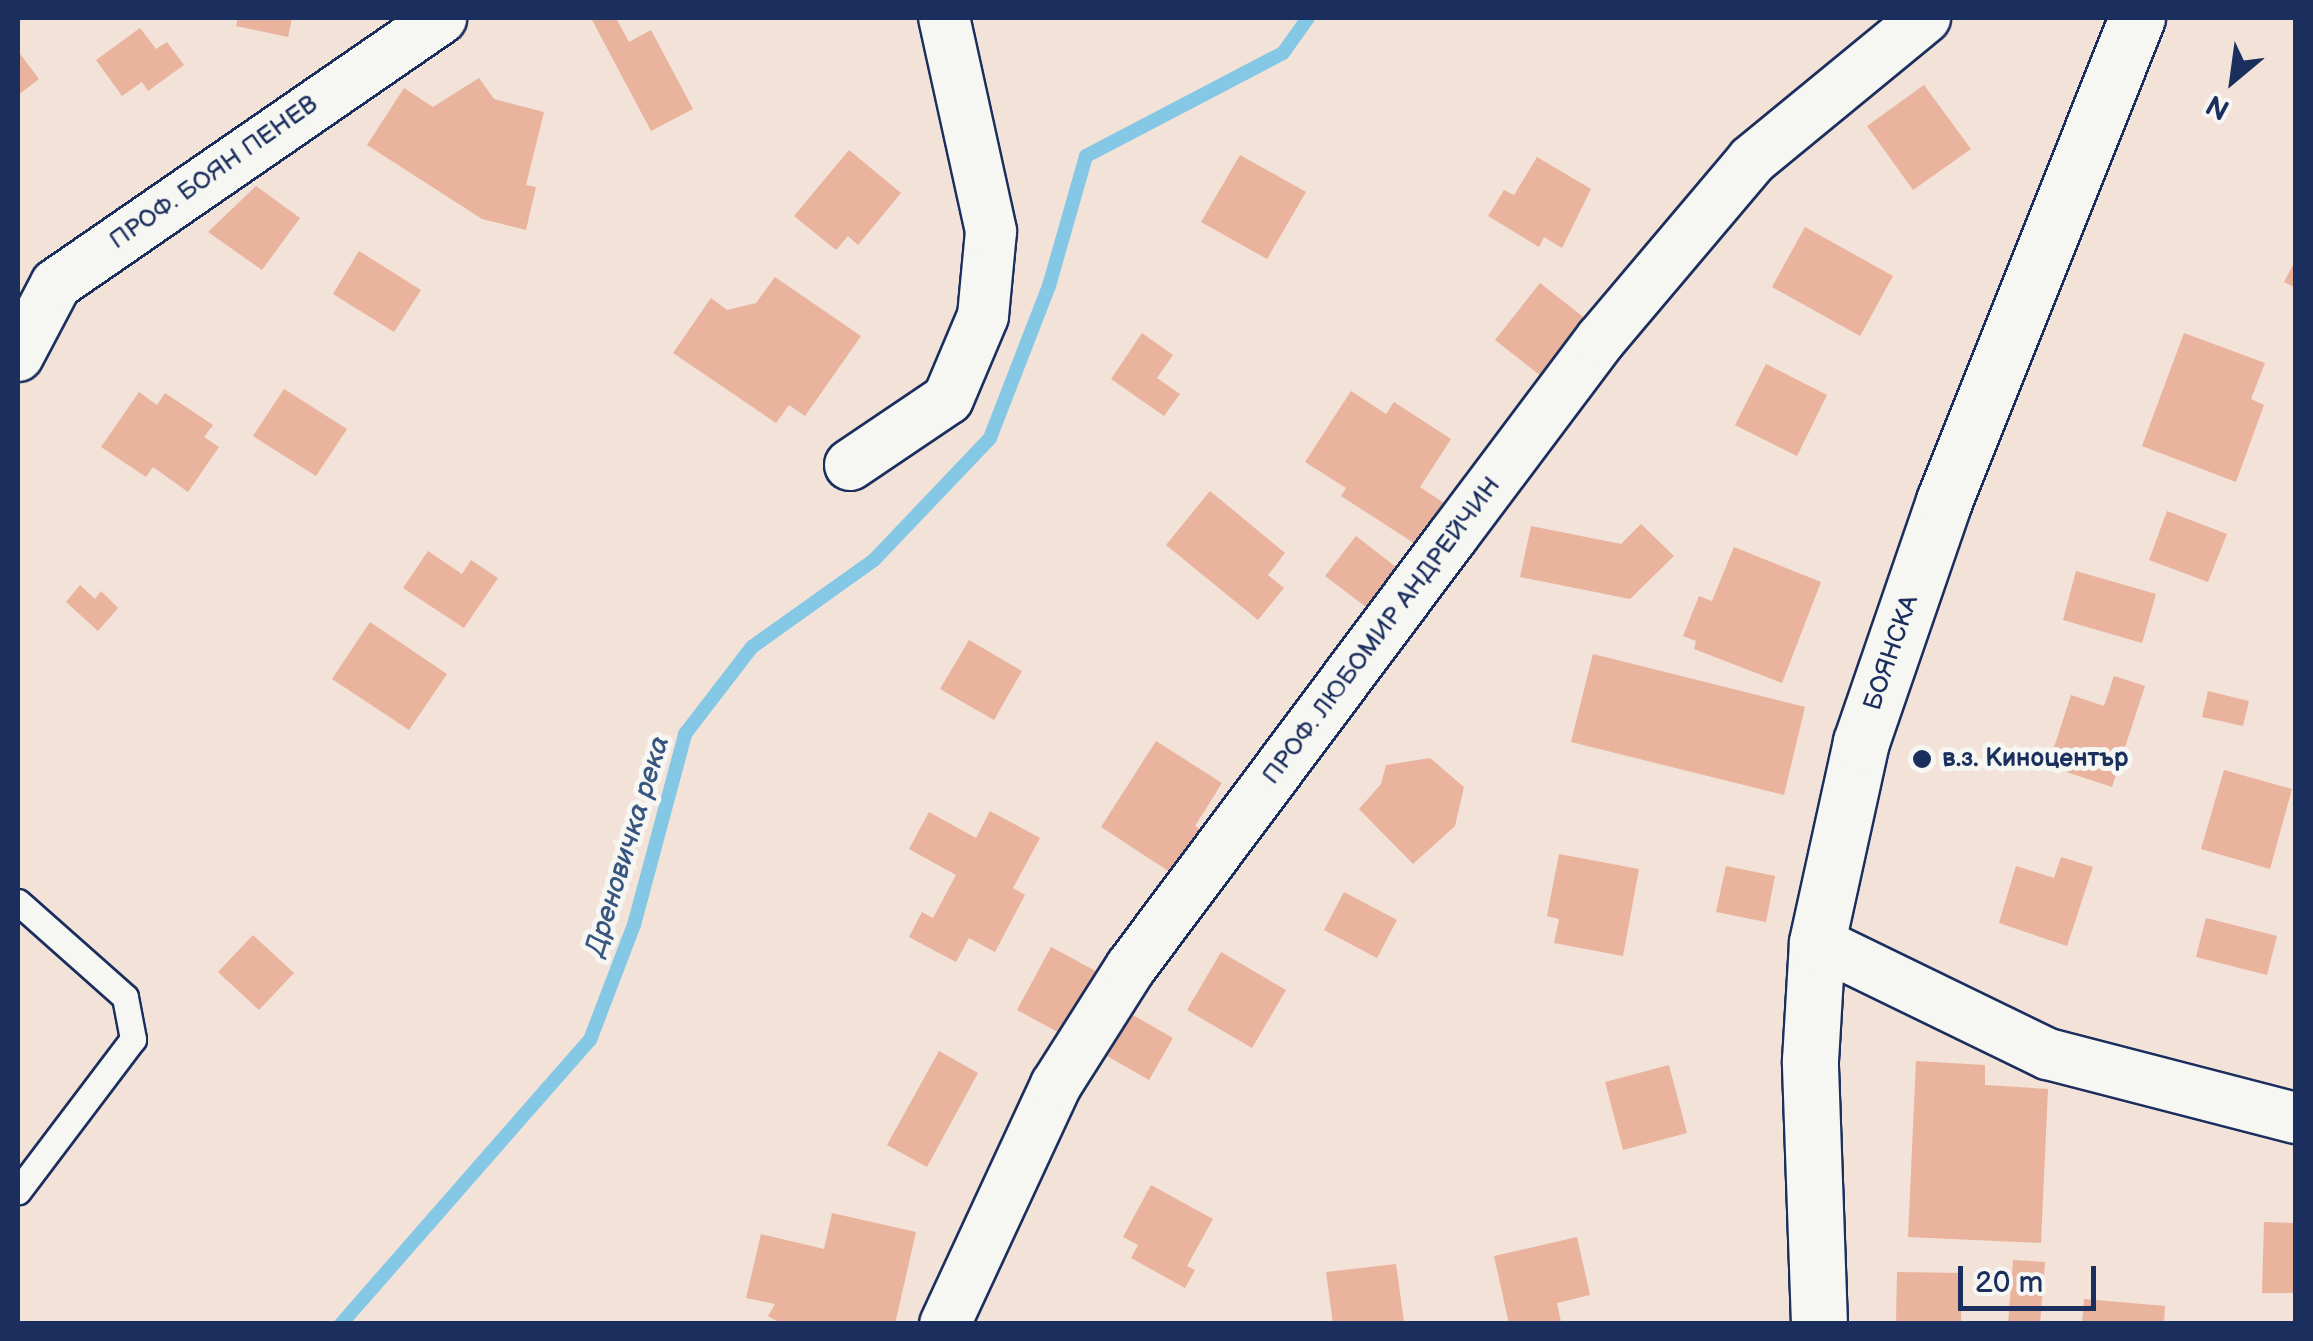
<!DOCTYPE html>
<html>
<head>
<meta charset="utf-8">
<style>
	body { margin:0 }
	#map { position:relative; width:2313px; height:1341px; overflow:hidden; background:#f2e2d8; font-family:"Balsamiq Sans",sans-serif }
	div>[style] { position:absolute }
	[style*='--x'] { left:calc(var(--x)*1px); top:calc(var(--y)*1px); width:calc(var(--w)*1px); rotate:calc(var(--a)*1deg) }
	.stream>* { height:14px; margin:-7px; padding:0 7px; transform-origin:7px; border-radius:7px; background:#85c8e6 }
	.building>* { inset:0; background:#e9b39d }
	.roads { filter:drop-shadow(2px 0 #1b2f5e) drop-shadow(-2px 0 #1b2f5e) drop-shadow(0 2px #1b2f5e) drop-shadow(0 -2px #1b2f5e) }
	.lane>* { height:25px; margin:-12.5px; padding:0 12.5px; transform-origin:12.5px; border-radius:12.5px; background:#f6f6f2 }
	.street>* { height:50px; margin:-25px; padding:0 25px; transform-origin:25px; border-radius:25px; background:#f6f6f2 }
	.secondary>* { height:55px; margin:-27.5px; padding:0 27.5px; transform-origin:27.5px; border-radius:27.5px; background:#f6f6f2 }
	.dots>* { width:28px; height:28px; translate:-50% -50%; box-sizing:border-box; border:5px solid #f6f6f2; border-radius:50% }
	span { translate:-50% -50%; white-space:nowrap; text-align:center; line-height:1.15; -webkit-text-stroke:10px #f6f6f2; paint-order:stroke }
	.street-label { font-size:25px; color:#1b2f5e }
	.poi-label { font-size:25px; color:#1b2f5e; font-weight:700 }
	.left { translate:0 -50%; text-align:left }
	.water-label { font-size:28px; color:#365580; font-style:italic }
	.frame { position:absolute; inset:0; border:20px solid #1b2f5e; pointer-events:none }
	.north { position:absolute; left:2183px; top:30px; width:100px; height:100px; -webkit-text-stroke:8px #f6f6f2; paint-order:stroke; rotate:209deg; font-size:28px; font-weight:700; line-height:40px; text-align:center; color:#1b2f5e }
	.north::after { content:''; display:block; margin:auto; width:35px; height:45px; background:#1b2f5e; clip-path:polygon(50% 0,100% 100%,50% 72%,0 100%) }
	.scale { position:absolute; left:1958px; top:1266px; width:138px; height:45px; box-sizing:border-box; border:5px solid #1b2f5e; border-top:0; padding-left:12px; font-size:30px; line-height:35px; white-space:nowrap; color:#1b2f5e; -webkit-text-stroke:8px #f6f6f2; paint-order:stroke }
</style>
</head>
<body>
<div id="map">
	<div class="stream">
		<i style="--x:341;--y:1324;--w:378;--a:-48.8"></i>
		<i style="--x:590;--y:1040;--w:123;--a:-69.1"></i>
		<i style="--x:634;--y:925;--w:198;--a:-75"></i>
		<i style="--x:685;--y:734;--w:110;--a:-52.4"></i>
		<i style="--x:752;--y:647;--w:150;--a:-35.5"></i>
		<i style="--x:874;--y:560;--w:168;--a:-46.4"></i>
		<i style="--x:990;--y:438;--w:163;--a:-68.8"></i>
		<i style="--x:1049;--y:286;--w:135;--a:-74.1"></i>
		<i style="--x:1086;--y:156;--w:222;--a:-27.6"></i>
		<i style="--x:1283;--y:53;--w:43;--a:-54.5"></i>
	</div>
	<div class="building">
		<i style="clip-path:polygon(238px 18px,292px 18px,288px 37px,236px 26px)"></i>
		<i style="clip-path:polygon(591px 18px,616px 18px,629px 42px,651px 30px,693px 109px,651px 131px)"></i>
		<i style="clip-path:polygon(140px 28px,156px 49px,167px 42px,184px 65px,148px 91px,142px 82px,122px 96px,96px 60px)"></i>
		<i style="clip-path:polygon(18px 51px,39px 79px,18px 95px)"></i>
		<i style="clip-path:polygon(479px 78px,494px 99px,544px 112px,526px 185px,536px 187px,526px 230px,482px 219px,367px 145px,404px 88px,433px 107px)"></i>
		<i style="clip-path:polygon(1924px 85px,1971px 149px,1913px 190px,1867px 126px)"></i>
		<i style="clip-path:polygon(849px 150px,901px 193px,858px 245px,848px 236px,836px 250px,794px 216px)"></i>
		<i style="clip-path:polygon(1240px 155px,1306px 192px,1267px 259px,1201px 222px)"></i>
		<i style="clip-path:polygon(1537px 157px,1591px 189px,1562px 248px,1544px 237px,1539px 247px,1488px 216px,1504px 190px,1514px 195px)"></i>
		<i style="clip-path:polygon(256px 186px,300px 218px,262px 270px,208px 232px)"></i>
		<i style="clip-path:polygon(1805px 227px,1893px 276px,1860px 336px,1772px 287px)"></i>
		<i style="clip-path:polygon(359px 251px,421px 290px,394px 332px,333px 294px)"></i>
		<i style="clip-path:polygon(2296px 259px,2296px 288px,2284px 282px)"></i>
		<i style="clip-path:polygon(775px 277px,861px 336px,805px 416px,789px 405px,776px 423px,673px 353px,711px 298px,727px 310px,756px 303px)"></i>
		<i style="clip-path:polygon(1540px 283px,1591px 323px,1546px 380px,1495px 340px)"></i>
		<i style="clip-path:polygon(1142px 333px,1173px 355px,1157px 378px,1180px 394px,1164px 416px,1111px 379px)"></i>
		<i style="clip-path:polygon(2184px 333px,2265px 363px,2251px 399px,2264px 405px,2236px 482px,2142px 446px)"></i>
		<i style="clip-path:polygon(1766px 364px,1827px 395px,1797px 456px,1735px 425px)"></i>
		<i style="clip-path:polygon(284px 389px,347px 429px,316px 476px,253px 436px)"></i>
		<i style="clip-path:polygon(1351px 391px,1386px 414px,1394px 402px,1451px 439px,1420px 487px,1447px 505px,1420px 547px,1341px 496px,1346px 488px,1305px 462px)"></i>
		<i style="clip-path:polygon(139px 392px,157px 405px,165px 393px,213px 425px,204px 437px,219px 447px,188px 492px,153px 467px,146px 477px,101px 447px)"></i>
		<i style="clip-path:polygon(1210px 491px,1285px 553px,1268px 575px,1284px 588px,1258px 620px,1166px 545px)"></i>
		<i style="clip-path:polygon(2167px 511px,2227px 534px,2208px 582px,2149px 560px)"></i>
		<i style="clip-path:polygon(1641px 524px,1674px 556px,1630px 599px,1520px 577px,1531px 526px,1621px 544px)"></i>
		<i style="clip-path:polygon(1356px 536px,1405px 574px,1374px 613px,1325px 576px)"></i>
		<i style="clip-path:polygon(1734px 547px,1821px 582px,1782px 683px,1694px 649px,1696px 641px,1683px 636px,1699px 596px,1712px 601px)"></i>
		<i style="clip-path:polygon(428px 551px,462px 574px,471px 560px,498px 578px,464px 628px,403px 588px)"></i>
		<i style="clip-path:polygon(2076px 571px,2156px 594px,2142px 643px,2063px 620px)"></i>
		<i style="clip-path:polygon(80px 585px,95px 599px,101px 591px,118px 608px,98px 631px,66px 602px)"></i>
		<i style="clip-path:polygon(370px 622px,447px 674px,409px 730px,332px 679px)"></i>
		<i style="clip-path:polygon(969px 640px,1022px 671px,994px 720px,940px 689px)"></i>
		<i style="clip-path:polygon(1593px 654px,1805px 707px,1784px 795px,1571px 742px)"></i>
		<i style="clip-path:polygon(2114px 676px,2145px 686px,2112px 787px,2048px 766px,2071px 695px,2104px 706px)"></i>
		<i style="clip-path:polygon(2208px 691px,2249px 701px,2243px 726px,2202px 717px)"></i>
		<i style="clip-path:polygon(1156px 741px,1222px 783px,1195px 826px,1205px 832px,1176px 876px,1101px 827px)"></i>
		<i style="clip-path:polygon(1430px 758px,1464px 787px,1455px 826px,1413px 864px,1359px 809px,1381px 784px,1386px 765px)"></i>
		<i style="clip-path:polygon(2224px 770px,2292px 789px,2270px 869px,2201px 849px)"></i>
		<i style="clip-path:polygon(990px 811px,1040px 838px,1013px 888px,1025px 895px,995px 952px,969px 938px,956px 962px,909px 937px,922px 912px,933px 918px,956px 875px,909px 849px,929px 812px,976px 838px)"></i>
		<i style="clip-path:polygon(1559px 854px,1639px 869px,1623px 956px,1554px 943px,1559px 919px,1547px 916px)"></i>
		<i style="clip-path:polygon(2061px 857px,2093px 867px,2067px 946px,1999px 923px,2016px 866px,2054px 878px)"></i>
		<i style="clip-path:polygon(1726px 866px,1775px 876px,1766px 922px,1716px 912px)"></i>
		<i style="clip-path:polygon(1344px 892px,1397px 920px,1377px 958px,1324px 930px)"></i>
		<i style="clip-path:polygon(2206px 918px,2277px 936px,2267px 975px,2196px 957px)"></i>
		<i style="clip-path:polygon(253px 935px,294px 973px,259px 1010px,218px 972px)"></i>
		<i style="clip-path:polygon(1051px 947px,1103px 975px,1069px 1038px,1017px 1010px)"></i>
		<i style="clip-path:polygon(1221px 952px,1286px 990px,1252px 1048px,1187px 1010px)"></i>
		<i style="clip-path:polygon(1131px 1014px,1173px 1038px,1149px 1080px,1107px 1056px)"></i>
		<i style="clip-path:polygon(939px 1051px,978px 1073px,927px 1167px,887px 1145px)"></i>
		<i style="clip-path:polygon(1916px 1061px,1985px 1065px,1985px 1085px,2048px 1089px,2041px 1243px,1908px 1237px)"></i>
		<i style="clip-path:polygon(1669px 1065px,1687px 1133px,1623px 1150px,1605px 1082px)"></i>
		<i style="clip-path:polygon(1151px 1185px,1213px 1219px,1187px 1266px,1195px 1270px,1185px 1288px,1131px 1258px,1138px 1245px,1123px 1237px)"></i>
		<i style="clip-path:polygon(832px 1213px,916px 1232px,895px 1324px,782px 1324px,768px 1316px,775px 1304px,746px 1298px,761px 1234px,824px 1249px)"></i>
		<i style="clip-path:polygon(2264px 1222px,2296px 1223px,2296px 1293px,2262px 1293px)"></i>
		<i style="clip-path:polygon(1577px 1237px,1590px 1295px,1557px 1303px,1561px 1322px,1509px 1324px,1494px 1256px)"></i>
		<i style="clip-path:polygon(2013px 1260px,2045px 1262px,2040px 1324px,2008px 1324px)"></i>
		<i style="clip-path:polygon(1396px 1264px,1404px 1322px,1333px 1324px,1326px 1272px)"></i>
		<i style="clip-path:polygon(1897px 1272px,1962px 1273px,1961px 1324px,1896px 1324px)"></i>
		<i style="clip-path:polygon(2084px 1299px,2165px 1306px,2164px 1324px,2082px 1324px)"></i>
	</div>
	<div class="roads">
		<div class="lane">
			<i style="--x:18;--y:902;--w:143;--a:41.6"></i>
			<i style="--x:125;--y:997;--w:43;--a:79.2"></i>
			<i style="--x:133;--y:1039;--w:191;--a:127.1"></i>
		</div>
		<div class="street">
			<i style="--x:18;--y:356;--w:81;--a:-62.2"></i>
			<i style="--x:56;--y:284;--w:468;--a:-34.6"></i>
			<i style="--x:850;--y:465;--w:118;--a:-34"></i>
			<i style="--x:948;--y:399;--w:90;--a:-67.1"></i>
			<i style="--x:983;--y:316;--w:85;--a:-84.6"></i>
			<i style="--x:991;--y:231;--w:218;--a:-102.4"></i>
			<i style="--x:1817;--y:942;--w:257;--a:25.9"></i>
			<i style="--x:2048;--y:1054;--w:256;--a:14.5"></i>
			<i style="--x:945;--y:1324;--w:264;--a:-65.1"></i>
			<i style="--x:1056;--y:1085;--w:140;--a:-57.6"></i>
			<i style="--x:1131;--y:967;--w:538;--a:-53.24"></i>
			<i style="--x:1453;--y:536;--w:246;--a:-53.1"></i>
			<i style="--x:1601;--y:339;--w:234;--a:-49.8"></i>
			<i style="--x:1752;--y:160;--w:224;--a:-39.4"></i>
		</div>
		<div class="secondary">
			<i style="--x:1819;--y:1324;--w:264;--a:-92"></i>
			<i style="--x:1810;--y:1060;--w:118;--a:-86.6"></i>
			<i style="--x:1817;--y:942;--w:205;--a:-77.6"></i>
			<i style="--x:1861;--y:742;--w:255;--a:-71"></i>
			<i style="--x:1944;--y:501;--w:520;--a:-68.22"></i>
		</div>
	</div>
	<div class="dots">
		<i style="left:1922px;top:759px;background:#1b2f5e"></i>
	</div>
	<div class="street-label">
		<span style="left:214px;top:173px;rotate:-35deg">ПРОФ. БОЯН ПЕНЕВ</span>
		<span style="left:1382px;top:631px;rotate:-53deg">ПРОФ. ЛЮБОМИР АНДРЕЙЧИН</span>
		<span style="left:1892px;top:653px;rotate:-71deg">БОЯНСКА</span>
	</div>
	<div class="poi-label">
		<span class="left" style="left:1942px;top:759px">в.з. Киноцентър</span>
	</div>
	<div class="water-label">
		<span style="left:628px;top:846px;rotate:-73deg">Дреновичка река</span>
	</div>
	<div class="frame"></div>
	<div class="north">N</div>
	<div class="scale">20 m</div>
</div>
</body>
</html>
